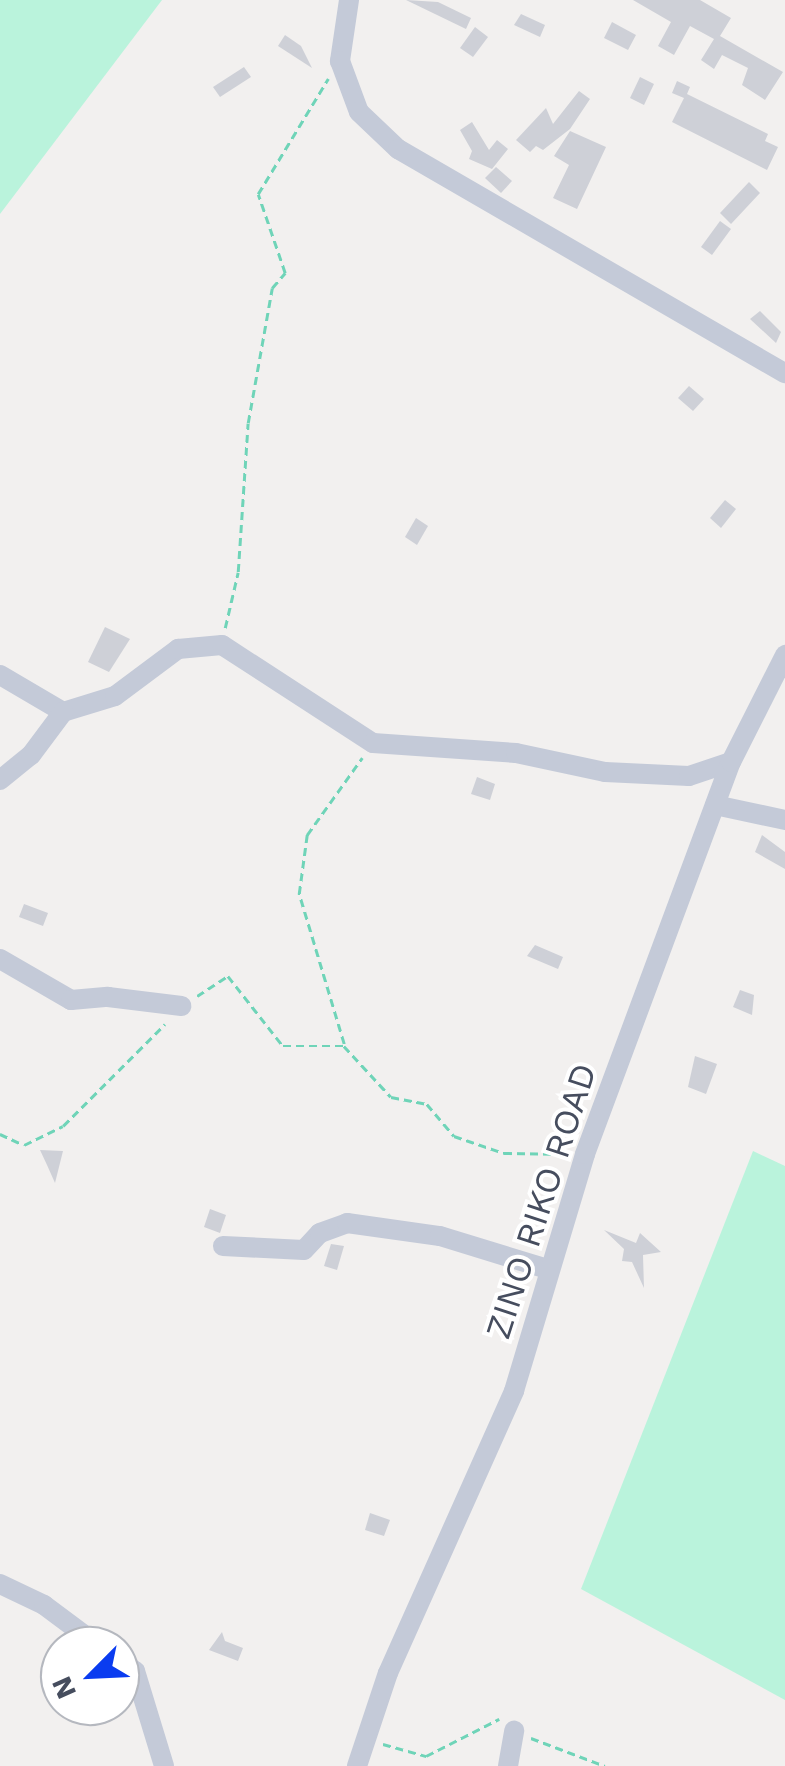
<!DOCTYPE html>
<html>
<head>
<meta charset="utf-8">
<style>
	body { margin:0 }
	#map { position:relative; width:785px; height:1766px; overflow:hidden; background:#f2f0ef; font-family:"Work Sans",sans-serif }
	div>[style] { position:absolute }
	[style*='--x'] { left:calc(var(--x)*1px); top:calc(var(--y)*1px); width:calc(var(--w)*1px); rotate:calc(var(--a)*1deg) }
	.green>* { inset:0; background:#baf3dc }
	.building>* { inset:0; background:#ced0d7 }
	.path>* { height:2.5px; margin-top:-1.25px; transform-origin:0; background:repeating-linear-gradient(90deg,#6fd4b8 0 8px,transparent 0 13px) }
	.minor>* { height:20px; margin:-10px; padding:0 10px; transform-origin:10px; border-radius:10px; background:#c4cad8 }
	span { translate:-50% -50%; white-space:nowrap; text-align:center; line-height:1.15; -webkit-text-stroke:8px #fff; paint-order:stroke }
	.street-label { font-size:35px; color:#464d5e }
	.north { position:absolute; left:40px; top:1626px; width:100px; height:100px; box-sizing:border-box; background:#fff; border:2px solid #b5b8bf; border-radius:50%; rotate:246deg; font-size:28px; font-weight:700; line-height:40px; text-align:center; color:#464d5e }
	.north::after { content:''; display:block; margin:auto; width:35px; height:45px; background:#0a3cf0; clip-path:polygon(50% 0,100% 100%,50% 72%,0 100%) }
</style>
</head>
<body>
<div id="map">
	<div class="green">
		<i style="clip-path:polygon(0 0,162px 0,0 214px)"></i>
		<i style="clip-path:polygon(753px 1151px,785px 1166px,785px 1700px,581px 1589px)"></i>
	</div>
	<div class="building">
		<i style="clip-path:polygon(406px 0,438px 2px,471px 18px,466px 29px)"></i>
		<i style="clip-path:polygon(633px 0,700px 0,731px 18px,720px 36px,783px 72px,765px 100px,742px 85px,748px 68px,722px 55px,714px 69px,701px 60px,714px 39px,690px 26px,674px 55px,658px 46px,671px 22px)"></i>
		<i style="clip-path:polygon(521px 14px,545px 25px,540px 37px,514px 25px)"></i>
		<i style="clip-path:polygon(612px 22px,636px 35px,628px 50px,604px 38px)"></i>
		<i style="clip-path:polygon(475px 27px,488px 37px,473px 57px,460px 48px)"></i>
		<i style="clip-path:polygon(285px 35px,301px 46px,312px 68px,278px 46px)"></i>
		<i style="clip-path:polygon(244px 67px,251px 77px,220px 97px,213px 87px)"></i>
		<i style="clip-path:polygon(640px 77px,654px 84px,644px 105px,630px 98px)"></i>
		<i style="clip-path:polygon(677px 81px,690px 87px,687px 94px,768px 134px,765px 141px,778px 147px,767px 170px,672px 122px,684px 98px,672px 93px)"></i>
		<i style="clip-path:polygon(579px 91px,590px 99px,570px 129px,543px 150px,536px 146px,530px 152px,516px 140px,546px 108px,553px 124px)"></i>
		<i style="clip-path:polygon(472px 122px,489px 150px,497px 140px,508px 149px,492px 169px,469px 159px,472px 151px,460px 130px)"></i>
		<i style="clip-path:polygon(570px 131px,606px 147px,577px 209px,553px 198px,569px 165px,554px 156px)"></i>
		<i style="clip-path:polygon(496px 167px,512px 181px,501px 193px,485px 178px)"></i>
		<i style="clip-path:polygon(749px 182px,760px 193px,731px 224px,720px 213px)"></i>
		<i style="clip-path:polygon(720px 221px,731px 229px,712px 255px,701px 247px)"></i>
		<i style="clip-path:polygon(760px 311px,781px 332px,776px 343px,750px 319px)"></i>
		<i style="clip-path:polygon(689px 386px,704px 399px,693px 411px,678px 398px)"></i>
		<i style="clip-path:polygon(725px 500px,736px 509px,721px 528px,710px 518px)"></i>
		<i style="clip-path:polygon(416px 518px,428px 526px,417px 545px,405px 537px)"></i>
		<i style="clip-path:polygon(105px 627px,130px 639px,109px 672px,88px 662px)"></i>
		<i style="clip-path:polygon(477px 777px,495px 784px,490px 800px,471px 794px)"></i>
		<i style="clip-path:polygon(762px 835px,785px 852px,785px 869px,755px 852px)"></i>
		<i style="clip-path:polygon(24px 904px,48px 913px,43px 926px,19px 917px)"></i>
		<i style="clip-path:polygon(535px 945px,563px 957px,558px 969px,527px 956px)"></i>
		<i style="clip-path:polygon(740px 990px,754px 995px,752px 1015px,733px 1007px)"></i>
		<i style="clip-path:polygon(695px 1056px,717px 1064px,706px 1094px,688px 1087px)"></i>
		<i style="clip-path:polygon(40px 1150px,63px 1151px,55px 1183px,47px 1165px)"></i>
		<i style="clip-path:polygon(210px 1209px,226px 1215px,220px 1233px,204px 1227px)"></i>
		<i style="clip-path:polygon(604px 1230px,636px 1243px,640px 1233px,661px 1252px,643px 1255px,644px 1288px,632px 1262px,622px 1261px,624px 1249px)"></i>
		<i style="clip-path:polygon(331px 1244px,344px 1246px,337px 1270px,324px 1266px)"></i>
		<i style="clip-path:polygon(370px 1513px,390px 1520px,384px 1536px,365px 1530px)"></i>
		<i style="clip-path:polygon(222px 1632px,225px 1641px,243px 1648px,238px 1661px,209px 1650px)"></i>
	</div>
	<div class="path">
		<i style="--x:225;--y:628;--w:57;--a:-76.9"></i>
		<i style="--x:238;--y:572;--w:149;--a:-86.2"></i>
		<i style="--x:248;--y:423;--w:137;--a:-79.9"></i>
		<i style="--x:272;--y:288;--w:20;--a:-49"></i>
		<i style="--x:285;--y:273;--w:83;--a:-108.9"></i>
		<i style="--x:258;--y:194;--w:135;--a:-58.7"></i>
		<i style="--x:197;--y:996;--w:37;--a:-33"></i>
		<i style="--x:228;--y:976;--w:89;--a:51.8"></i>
		<i style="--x:283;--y:1046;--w:61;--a:0"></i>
		<i style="--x:344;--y:1046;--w:69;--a:47.3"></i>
		<i style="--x:391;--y:1097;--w:37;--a:11"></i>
		<i style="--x:427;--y:1104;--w:42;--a:49.8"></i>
		<i style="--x:454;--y:1136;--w:53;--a:18.8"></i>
		<i style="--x:504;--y:1153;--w:63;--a:0.9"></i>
		<i style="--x:344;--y:1044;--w:157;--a:-106.7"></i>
		<i style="--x:299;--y:894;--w:60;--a:-82.3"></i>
		<i style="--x:307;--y:835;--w:95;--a:-54.5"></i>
		<i style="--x:0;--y:1134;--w:26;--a:25"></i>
		<i style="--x:24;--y:1145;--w:43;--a:-26"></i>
		<i style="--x:63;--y:1126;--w:144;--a:-45"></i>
		<i style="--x:531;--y:1738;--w:79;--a:20.7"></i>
		<i style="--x:383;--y:1744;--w:45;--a:15.6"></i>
		<i style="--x:426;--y:1756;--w:82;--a:-26.9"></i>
	</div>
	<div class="minor">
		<i style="--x:349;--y:0;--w:62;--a:98.4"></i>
		<i style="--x:340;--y:61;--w:54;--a:69.6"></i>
		<i style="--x:359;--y:112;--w:54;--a:43.5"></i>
		<i style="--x:398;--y:149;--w:447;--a:30.1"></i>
		<i style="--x:0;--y:675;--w:73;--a:30.4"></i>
		<i style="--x:63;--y:712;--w:54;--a:-17.1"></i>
		<i style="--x:115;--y:696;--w:79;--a:-36.7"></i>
		<i style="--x:178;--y:649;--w:44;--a:-5.2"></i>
		<i style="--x:222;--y:645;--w:180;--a:33"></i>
		<i style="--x:373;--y:743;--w:143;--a:4"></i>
		<i style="--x:516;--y:753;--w:91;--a:12.1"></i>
		<i style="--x:605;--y:772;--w:84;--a:2.7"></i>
		<i style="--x:689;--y:776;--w:44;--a:-18.4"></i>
		<i style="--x:0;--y:780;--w:40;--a:-39"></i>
		<i style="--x:31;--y:755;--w:54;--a:-53.3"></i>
		<i style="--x:715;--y:805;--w:72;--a:12.1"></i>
		<i style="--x:0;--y:959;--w:82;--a:30"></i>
		<i style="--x:71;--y:1000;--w:37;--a:-5"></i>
		<i style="--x:108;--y:997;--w:74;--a:7"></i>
		<i style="--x:223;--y:1246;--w:81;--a:2.8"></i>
		<i style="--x:304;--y:1250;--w:23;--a:-47"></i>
		<i style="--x:320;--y:1233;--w:29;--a:-20"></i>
		<i style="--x:347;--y:1223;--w:94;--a:8"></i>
		<i style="--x:440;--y:1236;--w:112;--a:17.1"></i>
		<i style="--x:0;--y:1584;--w:49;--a:25.5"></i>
		<i style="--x:44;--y:1605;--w:69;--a:36.7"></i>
		<i style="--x:120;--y:1661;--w:18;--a:34"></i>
		<i style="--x:135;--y:1671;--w:99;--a:73"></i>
		<i style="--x:357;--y:1766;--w:98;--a:-71.6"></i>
		<i style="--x:388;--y:1673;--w:309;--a:-65.9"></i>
		<i style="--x:514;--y:1391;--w:247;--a:-73.3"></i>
		<i style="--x:585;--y:1154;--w:418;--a:-69.6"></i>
		<i style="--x:731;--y:762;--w:120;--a:-63.2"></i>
		<i style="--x:508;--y:1766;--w:36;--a:-80"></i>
	</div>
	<div class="street-label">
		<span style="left:541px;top:1201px;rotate:-72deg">ZINO RIKO ROAD</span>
	</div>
	<div class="north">N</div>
</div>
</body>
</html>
